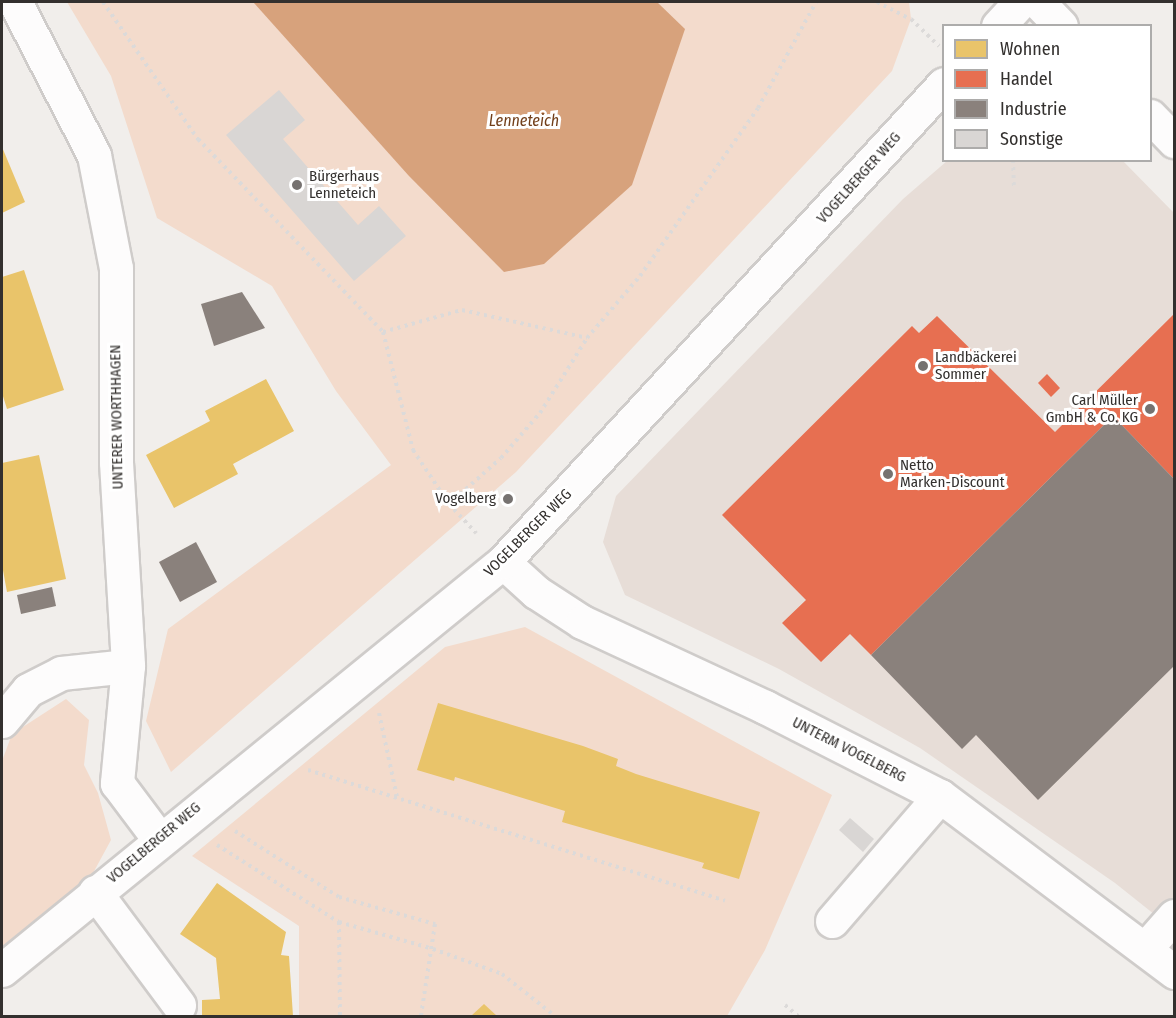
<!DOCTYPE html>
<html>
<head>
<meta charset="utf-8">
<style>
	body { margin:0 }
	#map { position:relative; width:1176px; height:1018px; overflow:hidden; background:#f1eeeb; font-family:"Fira Sans Condensed",sans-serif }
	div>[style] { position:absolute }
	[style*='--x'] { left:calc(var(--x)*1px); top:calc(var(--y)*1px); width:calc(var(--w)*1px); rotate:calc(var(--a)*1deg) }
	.built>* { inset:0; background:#e7ddd7 }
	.green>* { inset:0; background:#f3dbcc }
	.water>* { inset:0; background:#d7a27c }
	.homes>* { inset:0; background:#e9c46a }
	.shops>* { inset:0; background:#e76f51 }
	.industry>* { inset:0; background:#8a817c }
	.building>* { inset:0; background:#d9d6d4 }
	.path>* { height:4px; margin-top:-2px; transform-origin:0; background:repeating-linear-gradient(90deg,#dcdad9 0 3px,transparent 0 7.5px) }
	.roads { filter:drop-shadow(2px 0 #cfccca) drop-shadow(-2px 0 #cfccca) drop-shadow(0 2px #cfccca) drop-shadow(0 -2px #cfccca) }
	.minor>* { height:33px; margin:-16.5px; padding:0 16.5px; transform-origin:16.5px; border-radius:16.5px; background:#fdfcfc }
	.major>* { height:33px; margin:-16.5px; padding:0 16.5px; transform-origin:16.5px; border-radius:16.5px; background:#fdfcfc }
	.dots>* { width:16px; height:16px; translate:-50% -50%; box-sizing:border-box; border:3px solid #fff; border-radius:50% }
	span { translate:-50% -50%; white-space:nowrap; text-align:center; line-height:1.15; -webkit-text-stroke:6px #fff; paint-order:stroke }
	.poi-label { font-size:15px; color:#33302e }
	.left { translate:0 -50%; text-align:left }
	.right { translate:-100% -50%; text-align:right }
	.street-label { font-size:15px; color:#33302e }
	.water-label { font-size:16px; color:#723f1a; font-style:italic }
	.frame { position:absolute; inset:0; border:3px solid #33302e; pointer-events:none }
	.legend { position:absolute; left:942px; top:24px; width:210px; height:138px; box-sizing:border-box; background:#fff; border:2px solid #adacab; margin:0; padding:8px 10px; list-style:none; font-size:18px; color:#33302e }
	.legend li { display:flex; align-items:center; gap:12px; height:30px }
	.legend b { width:30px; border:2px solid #adacab }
</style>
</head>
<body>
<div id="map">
	<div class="built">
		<i style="clip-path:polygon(947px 161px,1123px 161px,1174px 213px,1174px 930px,1115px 883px,920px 748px,779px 669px,625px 595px,603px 542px,616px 496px,903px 199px)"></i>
	</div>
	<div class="green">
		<i style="clip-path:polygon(67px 2px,909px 2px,911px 19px,892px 71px,516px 472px,171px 772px,146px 721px,168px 629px,391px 465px,336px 391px,272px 286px,157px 218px,111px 76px)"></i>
		<i style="clip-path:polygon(525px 627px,832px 795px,765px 950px,727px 1016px,299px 1016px,299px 926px,192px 856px,445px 647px)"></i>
		<i style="clip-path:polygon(66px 699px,89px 720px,84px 765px,98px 793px,111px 840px,86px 886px,2px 950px,2px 761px,12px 734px)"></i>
	</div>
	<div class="water">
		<i style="clip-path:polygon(253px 2px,657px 2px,685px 29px,632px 185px,544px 264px,504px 272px,409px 176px)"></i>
	</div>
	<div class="homes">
		<i style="clip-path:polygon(2px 147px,25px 202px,2px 213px)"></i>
		<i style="clip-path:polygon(24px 270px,64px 390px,7px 409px,2px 393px,2px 277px)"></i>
		<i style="clip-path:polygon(266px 379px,294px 431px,233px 464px,238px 474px,174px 508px,146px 455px,210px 421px,205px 411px)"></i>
		<i style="clip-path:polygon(39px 455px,66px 579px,7px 592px,2px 565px,2px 463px)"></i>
		<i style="clip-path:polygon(438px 703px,583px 746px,618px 759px,616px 766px,636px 774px,760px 812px,739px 879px,702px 868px,704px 863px,562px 822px,565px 811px,455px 777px,454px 781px,417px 770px)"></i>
		<i style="clip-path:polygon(217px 883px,286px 932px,281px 955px,289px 956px,293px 1016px,202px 1016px,202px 1000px,220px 999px,216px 958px,180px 934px)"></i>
		<i style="clip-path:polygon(484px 1004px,497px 1016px,471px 1016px)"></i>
	</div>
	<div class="shops">
		<i style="clip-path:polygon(1174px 314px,1174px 479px,1113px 416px,871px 655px,850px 634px,821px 662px,782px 623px,806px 600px,722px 515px,912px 326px,919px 333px,937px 316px,1055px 432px)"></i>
		<i style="clip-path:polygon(1047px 374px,1060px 388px,1051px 397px,1038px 383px)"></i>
	</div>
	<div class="industry">
		<i style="clip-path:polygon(242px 292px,265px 328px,214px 346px,201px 304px)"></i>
		<i style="clip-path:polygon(1113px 416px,1174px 479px,1174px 666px,1038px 800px,976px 735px,962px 749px,871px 655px)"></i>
		<i style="clip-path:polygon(196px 542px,217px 582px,180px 602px,159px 562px)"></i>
		<i style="clip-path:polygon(52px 587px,56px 606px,21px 614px,17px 595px)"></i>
	</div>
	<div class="building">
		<i style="clip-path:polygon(279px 90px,305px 120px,283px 139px,358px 225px,379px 206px,406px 236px,354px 281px,226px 135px)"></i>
		<i style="clip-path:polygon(850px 818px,874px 839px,863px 852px,839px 830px)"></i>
	</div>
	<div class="path">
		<i style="--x:103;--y:2;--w:167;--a:55.3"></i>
		<i style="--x:198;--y:139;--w:267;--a:46.2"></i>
		<i style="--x:383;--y:332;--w:122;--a:75.7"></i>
		<i style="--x:413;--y:450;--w:65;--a:56.3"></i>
		<i style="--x:449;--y:504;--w:40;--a:47"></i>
		<i style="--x:877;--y:2;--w:38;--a:27"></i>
		<i style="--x:911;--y:19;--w:39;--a:44"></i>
		<i style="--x:1013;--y:160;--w:30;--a:88"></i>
		<i style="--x:383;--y:332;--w:82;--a:-15.6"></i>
		<i style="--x:462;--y:310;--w:128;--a:12.6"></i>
		<i style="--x:587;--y:338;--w:82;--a:-49.5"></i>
		<i style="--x:640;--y:276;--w:205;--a:-54.9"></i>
		<i style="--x:758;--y:108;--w:121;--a:-61.3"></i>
		<i style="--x:449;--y:504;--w:69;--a:-41.5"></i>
		<i style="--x:501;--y:458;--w:60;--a:-49.1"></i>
		<i style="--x:540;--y:413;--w:89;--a:-57.9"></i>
		<i style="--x:379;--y:713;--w:86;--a:77.9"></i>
		<i style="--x:308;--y:770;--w:437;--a:17.4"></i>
		<i style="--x:235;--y:831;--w:123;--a:32.4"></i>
		<i style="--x:339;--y:897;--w:100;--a:15.7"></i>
		<i style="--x:435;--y:924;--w:93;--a:98.7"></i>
		<i style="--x:217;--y:845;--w:144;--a:32.3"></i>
		<i style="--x:339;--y:922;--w:94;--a:89.4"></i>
		<i style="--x:339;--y:922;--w:98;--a:16"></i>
		<i style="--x:433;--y:949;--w:73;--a:19.9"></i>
		<i style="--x:502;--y:974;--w:68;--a:38.4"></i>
		<i style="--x:785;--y:1005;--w:17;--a:40"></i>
	</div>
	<div class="roads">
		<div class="minor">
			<i style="--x:15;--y:2;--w:172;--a:62.7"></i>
			<i style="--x:94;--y:155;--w:115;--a:79"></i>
			<i style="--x:116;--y:268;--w:194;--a:90"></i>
			<i style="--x:116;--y:462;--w:204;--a:86.6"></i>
			<i style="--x:128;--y:666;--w:118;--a:95.4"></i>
			<i style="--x:117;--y:783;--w:70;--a:53.1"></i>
			<i style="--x:998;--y:26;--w:33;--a:-47"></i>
			<i style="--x:503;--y:562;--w:45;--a:42.3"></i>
			<i style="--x:536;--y:592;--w:55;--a:33.1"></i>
			<i style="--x:582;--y:622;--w:202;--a:24.9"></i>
			<i style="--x:765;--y:707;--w:196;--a:27"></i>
			<i style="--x:940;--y:796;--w:293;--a:36.9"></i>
			<i style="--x:2;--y:721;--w:40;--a:-50"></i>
			<i style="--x:28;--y:690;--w:37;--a:-27"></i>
			<i style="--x:61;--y:673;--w:67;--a:-6"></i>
			<i style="--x:95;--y:892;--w:141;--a:53.4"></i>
			<i style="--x:832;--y:921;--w:165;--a:-49.2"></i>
			<i style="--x:1145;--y:949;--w:44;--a:-48.7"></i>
			<i style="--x:2;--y:970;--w:646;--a:-39.16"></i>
			<i style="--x:503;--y:562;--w:650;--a:-47.31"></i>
		</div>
		<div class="major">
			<i style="--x:1038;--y:2;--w:33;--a:46"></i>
			<i style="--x:1150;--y:116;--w:35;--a:46"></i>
		</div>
	</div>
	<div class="dots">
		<i style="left:297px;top:185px;background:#767270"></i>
		<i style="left:923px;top:366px;background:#767270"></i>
		<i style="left:1150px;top:409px;background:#767270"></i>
		<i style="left:888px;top:474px;background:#767270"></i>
		<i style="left:508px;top:499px;background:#767270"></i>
	</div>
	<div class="poi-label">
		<span class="left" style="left:309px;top:185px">Bürgerhaus<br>Lenneteich</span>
		<span class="left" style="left:935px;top:366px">Landbäckerei<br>Sommer</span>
		<span class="right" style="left:1138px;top:409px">Carl Müller<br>GmbH &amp; Co. KG</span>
		<span class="left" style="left:900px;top:474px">Netto<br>Marken-Discount</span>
		<span class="right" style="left:496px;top:499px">Vogelberg</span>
	</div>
	<div class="street-label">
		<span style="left:859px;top:178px;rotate:-48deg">VOGELBERGER WEG</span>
		<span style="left:117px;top:417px;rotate:-91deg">UNTERER WORTHHAGEN</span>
		<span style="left:528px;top:533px;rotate:-45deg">VOGELBERGER WEG</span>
		<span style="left:849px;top:750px;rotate:27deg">UNTERM VOGELBERG</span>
		<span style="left:154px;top:843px;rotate:-40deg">VOGELBERGER WEG</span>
	</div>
	<div class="water-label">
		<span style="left:524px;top:121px">Lenneteich</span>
	</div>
	<div class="frame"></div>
	<ul class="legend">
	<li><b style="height:16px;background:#e9c46a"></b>Wohnen</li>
	<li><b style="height:16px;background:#e76f51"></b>Handel</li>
	<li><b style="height:16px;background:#8a817c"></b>Industrie</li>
	<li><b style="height:16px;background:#d9d6d4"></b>Sonstige</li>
	</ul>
</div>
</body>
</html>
